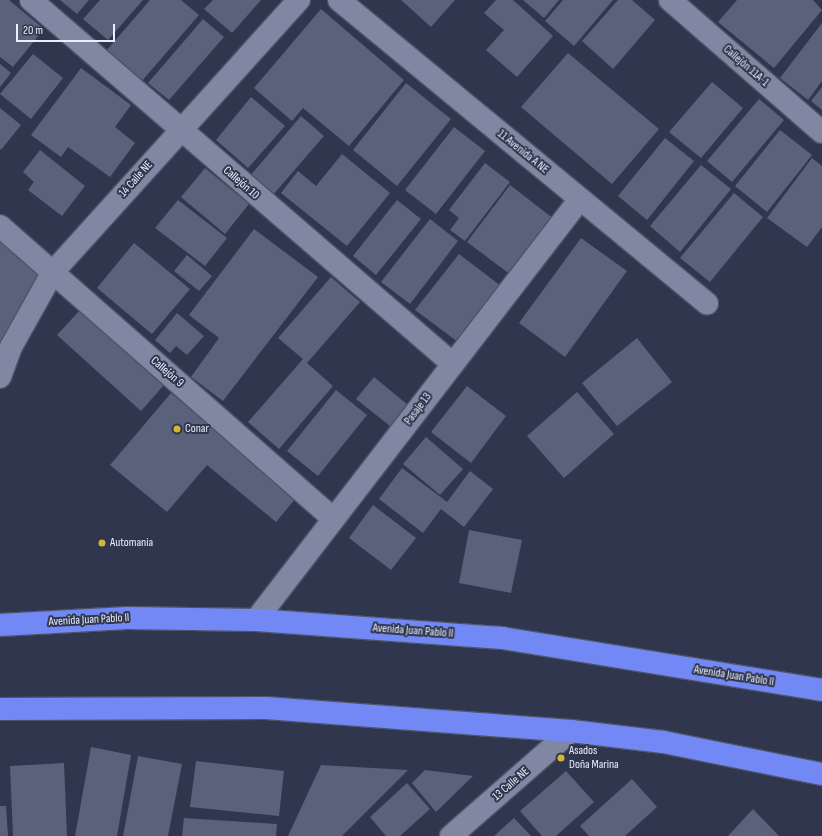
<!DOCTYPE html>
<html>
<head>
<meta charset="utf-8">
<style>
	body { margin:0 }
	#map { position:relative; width:822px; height:836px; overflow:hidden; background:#30364d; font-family:"Sofia Sans Condensed",sans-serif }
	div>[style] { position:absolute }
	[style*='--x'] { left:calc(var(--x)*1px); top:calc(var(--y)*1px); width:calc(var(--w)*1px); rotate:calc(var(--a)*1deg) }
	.building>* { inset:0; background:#5a617a }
	.roads { filter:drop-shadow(1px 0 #4f5467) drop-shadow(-1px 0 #4f5467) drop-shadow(0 1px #4f5467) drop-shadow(0 -1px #4f5467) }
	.minor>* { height:22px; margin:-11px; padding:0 11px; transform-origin:11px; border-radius:11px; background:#7f87a2 }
	.highway>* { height:22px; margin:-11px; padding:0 11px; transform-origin:11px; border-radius:11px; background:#7188f5 }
	.dots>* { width:11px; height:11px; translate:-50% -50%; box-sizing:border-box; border:2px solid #30364d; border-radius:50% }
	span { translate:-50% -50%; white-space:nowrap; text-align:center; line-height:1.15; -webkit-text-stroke:4px #30364d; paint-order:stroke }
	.street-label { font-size:12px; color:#eaeffe }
	.poi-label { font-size:12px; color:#eaeffe }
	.left { translate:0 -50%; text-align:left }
	.scale { position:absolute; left:16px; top:24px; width:99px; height:18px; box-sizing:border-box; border:2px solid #eaeffe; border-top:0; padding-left:5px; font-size:12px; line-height:14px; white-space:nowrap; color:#eaeffe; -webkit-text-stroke:3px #30364d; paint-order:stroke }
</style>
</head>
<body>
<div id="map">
	<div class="building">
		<i style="clip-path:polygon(0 0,9px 0,44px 29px,13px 67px,0 57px)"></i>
		<i style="clip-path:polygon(60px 0,89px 0,77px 14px)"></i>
		<i style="clip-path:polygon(100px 0,143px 0,108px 40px,83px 19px)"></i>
		<i style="clip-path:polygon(150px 0,181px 0,199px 15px,141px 82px,106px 51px)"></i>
		<i style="clip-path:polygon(213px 0,261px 0,232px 33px,204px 9px)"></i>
		<i style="clip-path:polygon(401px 0,455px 0,431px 27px)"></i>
		<i style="clip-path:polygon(496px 0,513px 0,553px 36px,517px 77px,486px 50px,504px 30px,484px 13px)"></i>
		<i style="clip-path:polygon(523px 0,559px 0,544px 18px)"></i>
		<i style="clip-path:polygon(563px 0,613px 0,574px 46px,545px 21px)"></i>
		<i style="clip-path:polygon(618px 0,632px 0,655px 20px,613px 69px,582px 41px)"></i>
		<i style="clip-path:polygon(737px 0,813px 0,822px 10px,774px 68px,718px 22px)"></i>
		<i style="clip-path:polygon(321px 9px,404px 80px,349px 146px,303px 108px,292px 121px,254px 88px)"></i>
		<i style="clip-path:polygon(203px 19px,224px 37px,169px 100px,148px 83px)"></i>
		<i style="clip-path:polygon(822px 23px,822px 81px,808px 100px,780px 78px)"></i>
		<i style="clip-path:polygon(568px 53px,659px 129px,612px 184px,521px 107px)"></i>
		<i style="clip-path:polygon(33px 54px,63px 78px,31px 119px,0 94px)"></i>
		<i style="clip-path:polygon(0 64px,11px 73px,0 87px)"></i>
		<i style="clip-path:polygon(81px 68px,131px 105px,115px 127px,135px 143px,110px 177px,68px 147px,61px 157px,31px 135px)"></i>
		<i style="clip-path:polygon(712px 82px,743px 108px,701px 158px,669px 132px)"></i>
		<i style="clip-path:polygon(406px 83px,451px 119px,397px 186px,353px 150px)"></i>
		<i style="clip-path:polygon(822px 87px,822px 110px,811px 101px)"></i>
		<i style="clip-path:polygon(251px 97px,285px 126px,248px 168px,216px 140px)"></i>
		<i style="clip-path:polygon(759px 99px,784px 120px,732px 182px,707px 161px)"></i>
		<i style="clip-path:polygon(0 108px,21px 125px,1px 150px,0 148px)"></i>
		<i style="clip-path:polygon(301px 116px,324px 136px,272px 196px,249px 177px)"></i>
		<i style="clip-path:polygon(454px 127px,485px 151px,436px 214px,405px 190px)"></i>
		<i style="clip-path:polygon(780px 130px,812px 155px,767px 212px,735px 186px)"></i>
		<i style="clip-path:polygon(665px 138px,694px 161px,647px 220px,618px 196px)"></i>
		<i style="clip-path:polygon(40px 150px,85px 186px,62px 216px,28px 190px,34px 182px,23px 172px)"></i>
		<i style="clip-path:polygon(342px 154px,390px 193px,347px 246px,281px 193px,298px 171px,316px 186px)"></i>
		<i style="clip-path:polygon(812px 158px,822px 166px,822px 227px,807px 247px,767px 218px)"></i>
		<i style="clip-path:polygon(485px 163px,510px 182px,465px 241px,450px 230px,459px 218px,449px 210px)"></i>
		<i style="clip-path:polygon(701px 165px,731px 189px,680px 252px,650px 226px)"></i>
		<i style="clip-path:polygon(205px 168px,249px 204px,225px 234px,181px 197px)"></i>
		<i style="clip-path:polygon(510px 185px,554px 219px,511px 275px,467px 242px)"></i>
		<i style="clip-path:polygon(734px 193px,763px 217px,710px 282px,680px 258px)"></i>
		<i style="clip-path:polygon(178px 200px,227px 238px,205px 266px,155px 228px)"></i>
		<i style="clip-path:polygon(397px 200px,421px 219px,376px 275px,353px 256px)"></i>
		<i style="clip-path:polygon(430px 219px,458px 241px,410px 304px,381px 282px)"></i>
		<i style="clip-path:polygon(254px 229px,318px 277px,223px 401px,191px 377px,219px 338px,189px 315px)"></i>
		<i style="clip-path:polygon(581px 238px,627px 271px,565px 357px,519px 323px)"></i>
		<i style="clip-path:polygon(0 239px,45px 278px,0 362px)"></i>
		<i style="clip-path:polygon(134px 243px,190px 289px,152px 334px,97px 288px)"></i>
		<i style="clip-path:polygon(459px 254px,501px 286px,458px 342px,415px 310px)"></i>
		<i style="clip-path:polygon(187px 255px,212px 276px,199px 291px,174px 271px)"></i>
		<i style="clip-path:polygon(331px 277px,360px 302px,307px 363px,333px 386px,279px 449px,248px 422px,303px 359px,278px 338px)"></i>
		<i style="clip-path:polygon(82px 308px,164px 385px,141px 411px,57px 335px)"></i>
		<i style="clip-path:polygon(177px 313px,204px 336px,187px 355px,176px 346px,170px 353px,155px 340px)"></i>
		<i style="clip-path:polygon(637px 338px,672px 382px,617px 426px,582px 383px)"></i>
		<i style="clip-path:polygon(374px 377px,408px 405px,390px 426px,356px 399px)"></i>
		<i style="clip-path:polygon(467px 386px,506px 416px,471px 463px,431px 432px)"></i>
		<i style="clip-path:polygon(336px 390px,367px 415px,318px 476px,287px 451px)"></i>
		<i style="clip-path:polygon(577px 392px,614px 434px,564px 478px,527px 436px)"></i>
		<i style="clip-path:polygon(171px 393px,296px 498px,276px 522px,207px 465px,167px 512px,110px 465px)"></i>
		<i style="clip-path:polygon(426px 437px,463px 469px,440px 495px,403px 464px)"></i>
		<i style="clip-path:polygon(402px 468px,447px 502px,470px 471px,493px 489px,464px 527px,441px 509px,423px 533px,379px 499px)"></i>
		<i style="clip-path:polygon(373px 505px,416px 538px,391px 570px,349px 538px)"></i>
		<i style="clip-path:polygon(469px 530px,522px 540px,511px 593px,459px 583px)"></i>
		<i style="clip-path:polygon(91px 747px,131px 755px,117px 836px,75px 836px)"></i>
		<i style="clip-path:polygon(138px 756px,182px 764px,168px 836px,123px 836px)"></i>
		<i style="clip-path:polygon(196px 761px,284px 771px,279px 816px,190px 807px)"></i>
		<i style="clip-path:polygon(64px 763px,67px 836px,13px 836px,10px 766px)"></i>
		<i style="clip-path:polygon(321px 765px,408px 770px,342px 836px,288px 836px)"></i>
		<i style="clip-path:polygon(425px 770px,473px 776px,436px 812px,412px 783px)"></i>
		<i style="clip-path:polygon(566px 771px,594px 802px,556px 836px,542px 836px,520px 811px)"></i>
		<i style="clip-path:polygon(632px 779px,657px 807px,625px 836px,589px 836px,580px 826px)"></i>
		<i style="clip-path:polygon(407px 783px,430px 809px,400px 836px,386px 836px,370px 817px)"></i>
		<i style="clip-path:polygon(0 806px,6px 806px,8px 836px,0 836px)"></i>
		<i style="clip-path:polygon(753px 809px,779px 836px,728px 836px)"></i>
		<i style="clip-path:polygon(184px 818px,277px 824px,276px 836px,182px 836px)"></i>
		<i style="clip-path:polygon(514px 818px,531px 836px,494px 836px)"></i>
	</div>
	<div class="roads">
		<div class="minor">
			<i style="--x:31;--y:0;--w:557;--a:40.78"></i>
			<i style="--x:339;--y:0;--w:477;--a:39.5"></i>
			<i style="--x:670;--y:0;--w:201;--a:41"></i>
			<i style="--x:0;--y:226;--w:444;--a:41.3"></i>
			<i style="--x:0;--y:377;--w:32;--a:-70"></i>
			<i style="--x:11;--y:347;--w:86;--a:-60.8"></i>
			<i style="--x:53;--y:272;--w:367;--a:-47.9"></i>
			<i style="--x:256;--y:620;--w:531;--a:-52.42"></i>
			<i style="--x:451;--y:836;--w:159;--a:-41.2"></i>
		</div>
		<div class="highway">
			<i style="--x:0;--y:625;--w:127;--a:-3.2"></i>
			<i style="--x:127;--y:618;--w:129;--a:0.9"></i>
			<i style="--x:256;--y:620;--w:247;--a:4.2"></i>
			<i style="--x:502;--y:638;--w:324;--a:9.2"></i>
			<i style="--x:0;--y:709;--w:266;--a:-0.2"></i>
			<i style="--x:266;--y:708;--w:306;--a:4.3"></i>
			<i style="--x:571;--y:731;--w:93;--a:6.8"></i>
			<i style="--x:663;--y:742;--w:162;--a:11.4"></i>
		</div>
	</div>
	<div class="dots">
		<i style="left:177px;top:429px;background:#d8b434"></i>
		<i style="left:102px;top:543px;background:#d8b434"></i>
		<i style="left:561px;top:758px;background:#d8b434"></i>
	</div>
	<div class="street-label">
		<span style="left:746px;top:66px;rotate:41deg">Callejón 11A-1</span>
		<span style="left:523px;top:152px;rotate:39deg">11 Avenida A NE</span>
		<span style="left:136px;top:179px;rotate:-48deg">14 Calle NE</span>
		<span style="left:241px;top:183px;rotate:41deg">Callejón 10</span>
		<span style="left:167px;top:372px;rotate:41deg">Callejón 9</span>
		<span style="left:418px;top:409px;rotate:-53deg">Pasaje 13</span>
		<span style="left:89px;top:620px;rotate:-3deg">Avenida Juan Pablo II</span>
		<span style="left:413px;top:631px;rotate:4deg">Avenida Juan Pablo II</span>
		<span style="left:734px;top:676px;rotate:9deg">Avenida Juan Pablo II</span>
		<span style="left:511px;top:784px;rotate:-41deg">13 Calle NE</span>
	</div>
	<div class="poi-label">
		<span class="left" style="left:185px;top:429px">Conar</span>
		<span class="left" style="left:110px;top:543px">Automania</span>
		<span class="left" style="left:569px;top:758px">Asados<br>Doña Marina</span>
	</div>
	<div class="scale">20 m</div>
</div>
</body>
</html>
